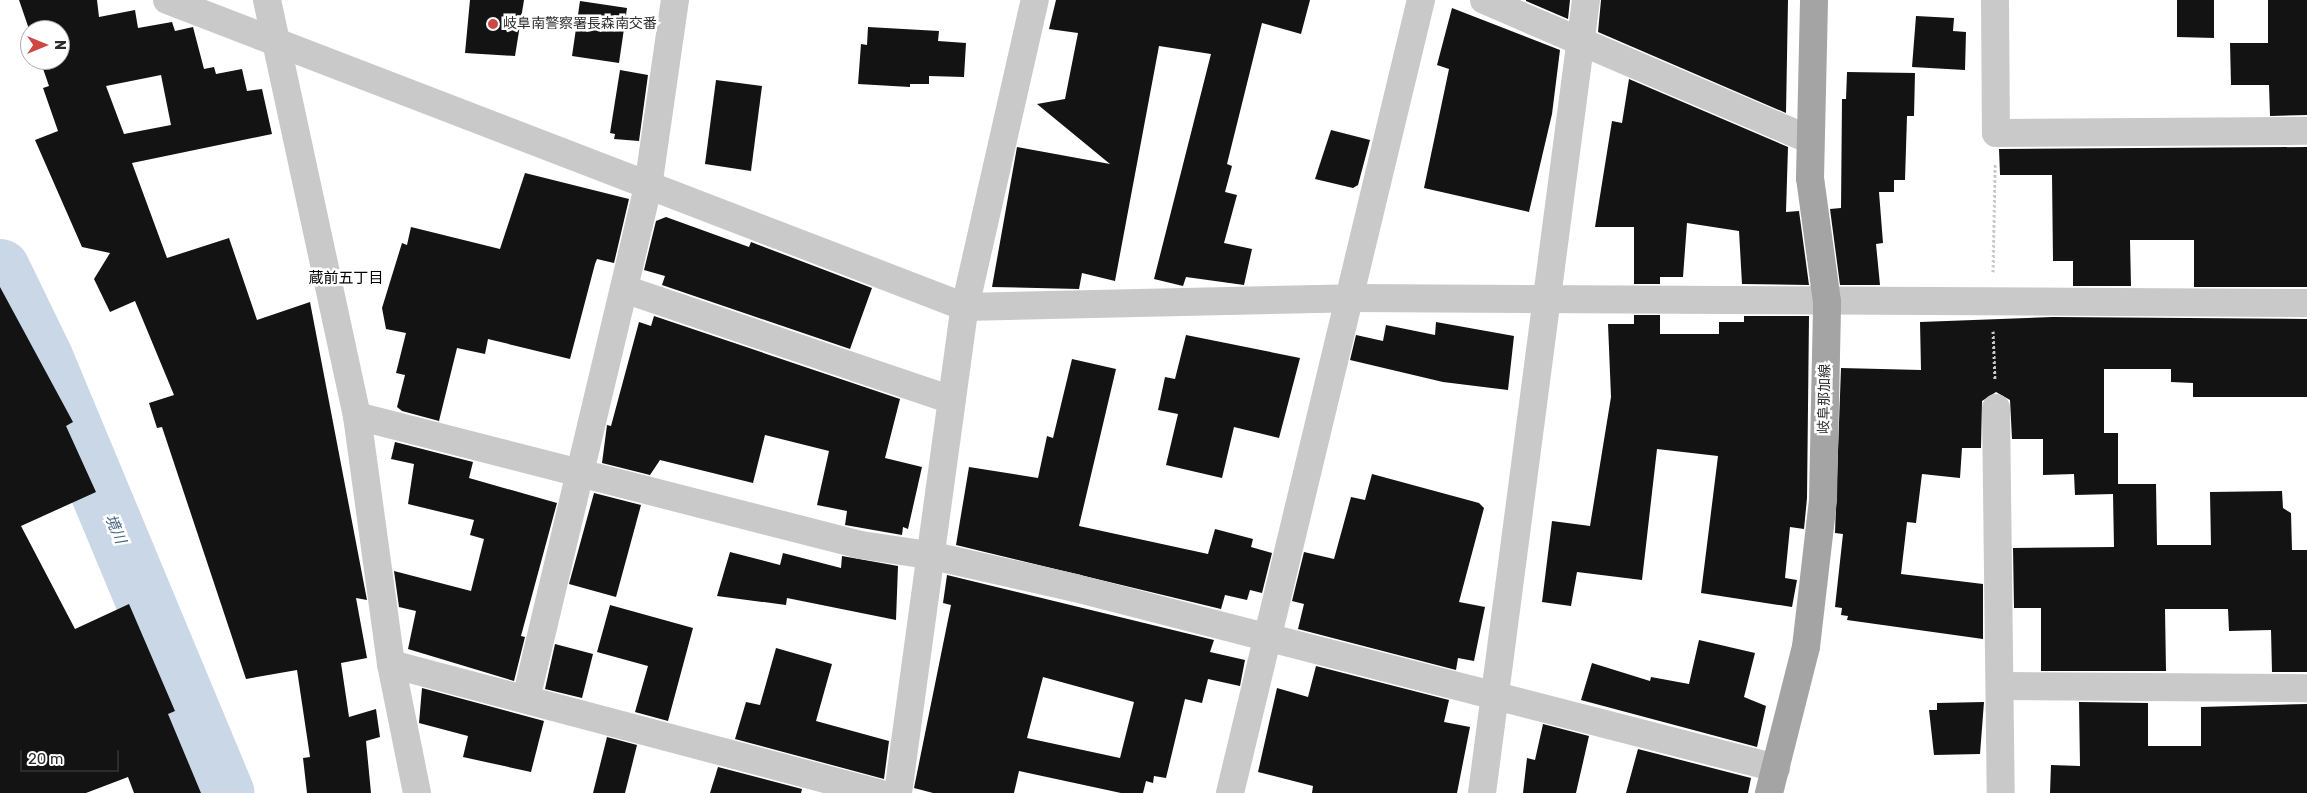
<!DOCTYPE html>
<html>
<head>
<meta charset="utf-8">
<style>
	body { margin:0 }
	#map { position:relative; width:2307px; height:793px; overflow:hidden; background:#fff; font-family:Rubik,"Noto Sans JP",sans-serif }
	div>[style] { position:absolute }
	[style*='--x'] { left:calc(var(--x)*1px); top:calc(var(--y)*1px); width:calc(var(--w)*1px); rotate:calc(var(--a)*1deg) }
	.river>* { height:59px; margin:-29.5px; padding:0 29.5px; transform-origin:29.5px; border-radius:29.5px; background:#c9d7e6 }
	.building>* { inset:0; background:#131313 }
	.path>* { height:3px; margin-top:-1.5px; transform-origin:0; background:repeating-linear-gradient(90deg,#c9c9c9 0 2.5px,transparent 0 5px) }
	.minor>* { height:28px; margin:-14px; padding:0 14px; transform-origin:14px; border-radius:14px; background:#c9c9c9 }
	.major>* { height:28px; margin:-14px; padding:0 14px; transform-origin:14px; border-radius:14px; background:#a4a4a4 }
	.dots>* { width:14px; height:14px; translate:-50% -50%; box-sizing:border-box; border:2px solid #fff; border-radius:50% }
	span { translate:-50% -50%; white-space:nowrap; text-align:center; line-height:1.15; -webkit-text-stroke:5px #fff; paint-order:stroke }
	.poi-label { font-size:14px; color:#2c2c2c }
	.left { translate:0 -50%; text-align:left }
	.street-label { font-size:14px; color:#2c2c2c }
	.neighbourhood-label { font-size:15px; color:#000 }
	.water-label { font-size:15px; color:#456483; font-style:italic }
	.north { position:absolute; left:20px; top:20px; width:50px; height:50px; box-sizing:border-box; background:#fff; border:1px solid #ababab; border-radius:50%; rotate:90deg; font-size:14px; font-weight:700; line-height:20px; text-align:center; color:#2c2c2c }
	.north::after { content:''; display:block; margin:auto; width:18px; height:22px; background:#ce4843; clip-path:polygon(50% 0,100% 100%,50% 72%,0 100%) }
	.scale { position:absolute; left:20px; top:750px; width:99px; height:22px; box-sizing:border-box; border:2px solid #2c2c2c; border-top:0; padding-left:6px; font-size:15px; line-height:18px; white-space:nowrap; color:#2c2c2c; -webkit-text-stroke:4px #fff; paint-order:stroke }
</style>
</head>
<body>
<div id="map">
	<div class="river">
		<i style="--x:0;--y:268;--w:101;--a:64.2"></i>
		<i style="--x:44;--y:359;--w:470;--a:67.4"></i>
	</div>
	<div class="building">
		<i style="clip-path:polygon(evenodd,19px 0,97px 0,99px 17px,135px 10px,138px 28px,172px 22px,175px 31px,193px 27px,204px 69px,214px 67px,216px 74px,242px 69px,247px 91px,262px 89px,272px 134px,132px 163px,167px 258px,229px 238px,257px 320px,310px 302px,367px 600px,356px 598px,367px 658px,341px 663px,349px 717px,376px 709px,380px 737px,366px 741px,371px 793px,307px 793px,303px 758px,310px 757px,297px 670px,246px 679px,162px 427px,157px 428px,149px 403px,174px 395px,135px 301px,110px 312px,94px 279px,110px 253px,82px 247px,35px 140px,58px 131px,43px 88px,49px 86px,40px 60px,60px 60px,60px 30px,30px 32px,19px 0,161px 75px,171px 125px,124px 134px,106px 86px,161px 75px)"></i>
		<i style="clip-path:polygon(470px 0,524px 0,515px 56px,465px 53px)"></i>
		<i style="clip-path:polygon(1056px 0,1310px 0,1301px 34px,1262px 23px,1227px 164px,1232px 166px,1225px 192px,1237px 195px,1224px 243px,1252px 249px,1244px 285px,1186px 277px,1183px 286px,1154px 279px,1211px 54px,1159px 46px,1115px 281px,1082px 273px,1079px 289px,992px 287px,1017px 147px,1110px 164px,1037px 104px,1065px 99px,1078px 33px,1049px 29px)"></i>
		<i style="clip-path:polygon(1526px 0,1570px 0,1568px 19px,1526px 1px)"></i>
		<i style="clip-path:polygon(1601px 0,1788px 0,1786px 113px,1598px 32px)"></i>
		<i style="clip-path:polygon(2177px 0,2214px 0,2214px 38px,2177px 37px)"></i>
		<i style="clip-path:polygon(2268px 0,2307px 0,2307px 115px,2270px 116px,2269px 85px,2231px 85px,2230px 43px,2268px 43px)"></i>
		<i style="clip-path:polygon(580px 1px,627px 8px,619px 63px,572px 56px)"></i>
		<i style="clip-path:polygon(1452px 8px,1560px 50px,1552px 114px,1529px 212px,1424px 188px,1449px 69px,1437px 65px)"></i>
		<i style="clip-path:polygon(1916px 16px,1954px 18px,1953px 31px,1966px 32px,1965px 70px,1912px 67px)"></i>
		<i style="clip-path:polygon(868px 27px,939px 31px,938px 41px,966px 43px,964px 77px,929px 76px,929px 84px,910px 84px,910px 87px,858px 84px,861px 44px,867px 45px)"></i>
		<i style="clip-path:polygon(620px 70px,648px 75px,639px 141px,614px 139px,615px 134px,610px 133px)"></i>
		<i style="clip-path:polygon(1847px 72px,1915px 73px,1914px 116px,1907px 116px,1905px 180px,1894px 180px,1894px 192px,1879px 192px,1883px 243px,1876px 244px,1880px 285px,1840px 285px,1830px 209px,1841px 208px,1842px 99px,1846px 99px)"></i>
		<i style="clip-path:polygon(1629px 79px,1788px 147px,1786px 212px,1799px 211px,1809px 285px,1742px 284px,1739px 231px,1687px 223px,1683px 277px,1660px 277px,1660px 284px,1634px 284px,1634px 227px,1595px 227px,1612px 121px,1622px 123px)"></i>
		<i style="clip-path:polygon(716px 80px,762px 86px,751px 171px,705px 164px)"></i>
		<i style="clip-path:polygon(1331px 130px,1370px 140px,1358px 185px,1353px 188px,1315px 179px)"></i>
		<i style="clip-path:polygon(2307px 147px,2307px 287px,2194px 287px,2194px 240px,2130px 240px,2131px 286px,2073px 286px,2073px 261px,2053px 261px,2052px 175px,2000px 175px,1999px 149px)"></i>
		<i style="clip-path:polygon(525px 173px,629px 199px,614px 263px,597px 259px,595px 264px,570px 359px,488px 339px,485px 354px,457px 348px,439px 421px,402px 411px,397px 407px,405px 375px,396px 373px,406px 333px,386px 329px,382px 308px,402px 243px,407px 245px,411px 227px,500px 249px)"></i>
		<i style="clip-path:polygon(666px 217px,749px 247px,751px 242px,872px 288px,850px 349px,662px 285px,665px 276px,644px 270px,656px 221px)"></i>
		<i style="clip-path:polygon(0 287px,73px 422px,66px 426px,96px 492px,21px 526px,75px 629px,129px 604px,175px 711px,168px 714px,201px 793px,134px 793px,128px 777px,86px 793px,0 793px)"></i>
		<i style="clip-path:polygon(1634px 315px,1660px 315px,1660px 334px,1719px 334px,1719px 322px,1744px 322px,1744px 316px,1809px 316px,1807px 498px,1804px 529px,1790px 527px,1785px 578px,1797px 580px,1792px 607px,1701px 593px,1718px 456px,1657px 449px,1642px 580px,1577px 572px,1571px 606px,1542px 602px,1552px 521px,1590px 526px,1611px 397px,1608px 324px,1634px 324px)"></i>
		<i style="clip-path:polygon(654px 316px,900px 399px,885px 458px,922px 467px,908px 529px,903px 527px,902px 535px,845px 525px,847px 511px,817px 505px,829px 451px,765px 435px,753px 483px,660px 460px,650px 475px,602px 463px,607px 425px,611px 426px,639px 322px,651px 326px)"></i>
		<i style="clip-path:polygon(2053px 317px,2307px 319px,2307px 397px,2193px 397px,2193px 383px,2171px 382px,2171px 369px,2104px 369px,2104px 433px,2118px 433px,2118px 484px,2156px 484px,2157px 545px,2211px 545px,2210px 492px,2282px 491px,2283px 508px,2291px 513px,2292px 550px,2307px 550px,2307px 672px,2272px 672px,2271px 630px,2229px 631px,2228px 609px,2165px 609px,2166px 671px,2041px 671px,2041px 608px,2014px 608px,2013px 548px,2114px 547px,2113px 494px,2075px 495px,2074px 474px,2043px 475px,2043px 439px,2012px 439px,2010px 400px,1996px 392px,1982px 401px,1981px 448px,1962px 448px,1960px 478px,1922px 474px,1916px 523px,1907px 522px,1901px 574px,1983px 584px,1983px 639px,1847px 620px,1848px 616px,1841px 615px,1842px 608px,1835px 607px,1843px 534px,1835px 533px,1841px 368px,1921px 370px,1920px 322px)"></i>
		<i style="clip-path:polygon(1436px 322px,1514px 336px,1508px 390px,1443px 382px,1350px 360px,1356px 335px,1383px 341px,1386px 325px,1435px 335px)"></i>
		<i style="clip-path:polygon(1186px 335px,1300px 358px,1279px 438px,1234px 427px,1222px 478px,1166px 465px,1178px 414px,1158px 410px,1165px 377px,1175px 379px)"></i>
		<i style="clip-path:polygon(1072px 359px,1116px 369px,1079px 526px,1208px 554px,1215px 529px,1253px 539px,1251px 547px,1272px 553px,1262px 593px,1250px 590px,1247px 600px,1225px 595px,1221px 609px,956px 545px,969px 467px,1038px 478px,1047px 436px,1053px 438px)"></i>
		<i style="clip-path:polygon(395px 442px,473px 462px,469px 478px,557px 503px,521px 636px,525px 637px,514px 681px,408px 649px,416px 611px,399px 607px,394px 571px,471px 591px,484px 539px,470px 535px,474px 520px,408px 504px,414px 464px,391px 459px)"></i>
		<i style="clip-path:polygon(1372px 474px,1479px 503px,1484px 508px,1459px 602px,1485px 607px,1474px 661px,1458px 658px,1456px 670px,1298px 629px,1304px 604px,1292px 601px,1304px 552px,1334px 559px,1351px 497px,1365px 500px)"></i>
		<i style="clip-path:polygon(594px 493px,641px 505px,616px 597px,569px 584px)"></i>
		<i style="clip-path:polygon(730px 552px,780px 565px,783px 553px,841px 568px,842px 556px,898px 566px,896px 620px,787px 598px,786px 605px,717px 596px)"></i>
		<i style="clip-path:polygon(evenodd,947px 575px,1214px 640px,1210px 652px,1245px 660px,1240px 686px,1208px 679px,1202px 703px,1185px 699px,1166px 778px,1154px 776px,1153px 783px,1146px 781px,1143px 793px,1121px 793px,1019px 771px,1014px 793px,933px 793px,914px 788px,951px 605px,943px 603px,947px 575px,1043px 677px,1134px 702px,1120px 758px,1027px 738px,1043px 677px)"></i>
		<i style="clip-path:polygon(610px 605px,693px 628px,668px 721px,635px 712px,648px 666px,597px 652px)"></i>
		<i style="clip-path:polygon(1699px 640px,1755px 653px,1744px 697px,1766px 706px,1757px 747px,1581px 700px,1592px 663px,1650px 681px,1651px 677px,1689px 684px)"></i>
		<i style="clip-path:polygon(555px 644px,593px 654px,582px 698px,545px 689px)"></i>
		<i style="clip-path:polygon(776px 648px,832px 664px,816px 721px,889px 741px,884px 779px,735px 739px,746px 702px,760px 705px)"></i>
		<i style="clip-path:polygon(1316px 666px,1449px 700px,1444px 722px,1470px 727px,1457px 793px,1312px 793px,1313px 786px,1258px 772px,1277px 688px,1308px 697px)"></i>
		<i style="clip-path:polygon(422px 688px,544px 721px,531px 772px,463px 757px,468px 736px,419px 723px)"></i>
		<i style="clip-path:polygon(1984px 702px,1980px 754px,1934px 755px,1929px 710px,1937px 710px,1937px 703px)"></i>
		<i style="clip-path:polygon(2079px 702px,2148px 703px,2148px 746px,2201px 746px,2201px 707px,2307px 704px,2307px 793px,2050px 793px,2051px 765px,2080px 766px)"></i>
		<i style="clip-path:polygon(1543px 724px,1589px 736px,1576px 793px,1523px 793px,1527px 758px,1535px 760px)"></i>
		<i style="clip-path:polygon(607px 737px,637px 745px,625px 793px,593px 793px)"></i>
		<i style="clip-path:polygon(1638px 749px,1751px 778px,1748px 793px,1626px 793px)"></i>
		<i style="clip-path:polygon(718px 767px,802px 789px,801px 793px,710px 793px)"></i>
	</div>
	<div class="path">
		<i style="--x:1993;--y:272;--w:109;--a:-88.9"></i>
		<i style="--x:1993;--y:331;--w:49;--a:87.7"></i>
	</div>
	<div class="minor">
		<i style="--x:167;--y:0;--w:855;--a:21.04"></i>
		<i style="--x:965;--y:307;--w:387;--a:-1.3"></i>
		<i style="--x:1352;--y:298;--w:955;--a:0.3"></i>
		<i style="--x:267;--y:0;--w:426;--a:77.8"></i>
		<i style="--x:357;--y:416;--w:250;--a:82.2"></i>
		<i style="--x:391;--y:664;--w:132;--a:78.6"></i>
		<i style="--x:1484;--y:0;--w:355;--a:23.2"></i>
		<i style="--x:1995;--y:0;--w:133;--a:89.6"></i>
		<i style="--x:1996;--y:133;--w:311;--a:-0.4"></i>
		<i style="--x:624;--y:289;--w:346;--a:18.7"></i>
		<i style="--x:1996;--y:408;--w:385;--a:89.3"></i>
		<i style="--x:357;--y:416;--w:520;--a:14.36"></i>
		<i style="--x:861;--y:545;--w:69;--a:8.4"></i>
		<i style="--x:929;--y:555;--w:150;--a:12.7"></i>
		<i style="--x:1075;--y:588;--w:724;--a:14.4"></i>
		<i style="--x:391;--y:664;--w:504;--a:14.84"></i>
		<i style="--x:2002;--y:686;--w:305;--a:0.4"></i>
		<i style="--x:526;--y:699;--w:526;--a:-76.6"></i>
		<i style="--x:648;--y:187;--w:189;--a:-81.8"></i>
		<i style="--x:898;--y:793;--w:491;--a:-82.2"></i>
		<i style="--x:965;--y:307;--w:315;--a:-77.2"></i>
		<i style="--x:1230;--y:793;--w:816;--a:-76.46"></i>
		<i style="--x:1482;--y:793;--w:800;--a:-82.53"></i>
	</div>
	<div class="major">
		<i style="--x:1769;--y:793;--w:151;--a:-75.8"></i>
		<i style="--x:1806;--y:647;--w:149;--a:-83.4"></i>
		<i style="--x:1823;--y:499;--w:197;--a:-88.8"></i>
		<i style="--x:1827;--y:302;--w:125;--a:-97.8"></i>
		<i style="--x:1810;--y:178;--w:178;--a:-88.7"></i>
	</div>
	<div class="dots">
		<i style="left:493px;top:24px;background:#ce4843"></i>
	</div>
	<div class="poi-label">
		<span class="left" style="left:503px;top:24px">岐阜南警察署長森南交番</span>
	</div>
	<div class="street-label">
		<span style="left:1825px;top:399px;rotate:-89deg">岐阜那加線</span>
	</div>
	<div class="neighbourhood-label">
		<span style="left:346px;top:279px">蔵前五丁目</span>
	</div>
	<div class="water-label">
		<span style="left:115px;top:529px;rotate:67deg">境川</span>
	</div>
	<div class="north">N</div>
	<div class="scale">20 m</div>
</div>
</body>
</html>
